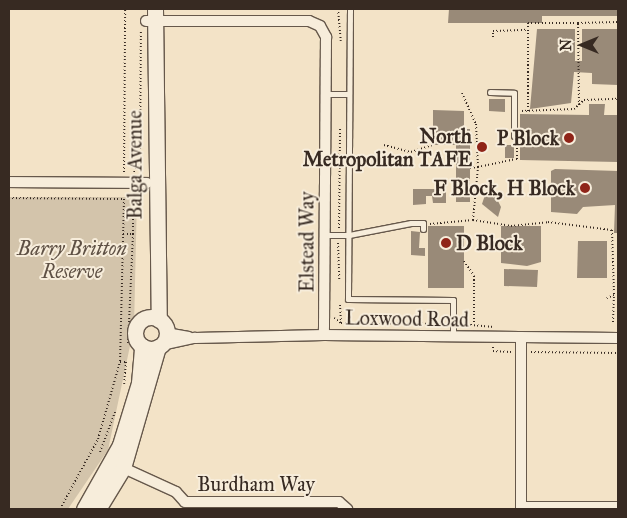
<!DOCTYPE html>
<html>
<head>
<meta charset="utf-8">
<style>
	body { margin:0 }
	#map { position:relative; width:627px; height:518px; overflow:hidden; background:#f3e3c7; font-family:"IM FELL Great Primer",serif }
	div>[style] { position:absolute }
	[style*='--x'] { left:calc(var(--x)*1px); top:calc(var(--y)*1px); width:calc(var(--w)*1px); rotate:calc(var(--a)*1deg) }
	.green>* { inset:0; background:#d3c4ab }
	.building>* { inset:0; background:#998a78 }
	.path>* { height:2px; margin-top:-1px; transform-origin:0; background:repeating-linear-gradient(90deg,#372a22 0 1px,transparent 0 3.5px) }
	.roads { filter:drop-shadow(1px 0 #66584b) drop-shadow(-1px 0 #66584b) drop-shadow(0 1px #66584b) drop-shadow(0 -1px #66584b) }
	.service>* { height:5px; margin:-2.5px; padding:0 2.5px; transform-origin:2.5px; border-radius:2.5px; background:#f7eddb }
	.minor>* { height:10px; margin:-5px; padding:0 5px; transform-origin:5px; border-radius:5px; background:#f7eddb }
	.secondary>* { height:15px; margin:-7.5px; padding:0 7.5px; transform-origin:7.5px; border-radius:7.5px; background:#f7eddb }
	.secondary>.ring { margin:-7.5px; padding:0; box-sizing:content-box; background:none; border:15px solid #f7eddb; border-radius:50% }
	.dots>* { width:14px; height:14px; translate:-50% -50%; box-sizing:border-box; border:2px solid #f7eddb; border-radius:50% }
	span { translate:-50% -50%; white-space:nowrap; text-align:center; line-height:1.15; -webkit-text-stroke:4px #f7eddb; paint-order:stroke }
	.poi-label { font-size:20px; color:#372a22; font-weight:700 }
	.right { translate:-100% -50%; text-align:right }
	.left { translate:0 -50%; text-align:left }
	.street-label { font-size:20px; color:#372a22 }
	.park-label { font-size:20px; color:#5e5044; font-style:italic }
	.frame { position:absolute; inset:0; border:10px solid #372a22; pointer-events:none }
	.north { position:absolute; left:557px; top:20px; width:50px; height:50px; -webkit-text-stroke:4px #f7eddb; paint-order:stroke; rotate:270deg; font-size:14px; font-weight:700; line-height:20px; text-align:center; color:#372a22 }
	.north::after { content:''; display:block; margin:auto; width:18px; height:22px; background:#372a22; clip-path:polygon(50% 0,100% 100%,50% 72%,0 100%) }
</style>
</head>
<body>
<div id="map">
	<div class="green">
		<i style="clip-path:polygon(9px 197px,137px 197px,134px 327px,108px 450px,68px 509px,9px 509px)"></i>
	</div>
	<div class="building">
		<i style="clip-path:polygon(449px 9px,618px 9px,618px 16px,542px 16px,542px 23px,448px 23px)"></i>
		<i style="clip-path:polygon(537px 29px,575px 29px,575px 61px,582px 61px,582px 29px,618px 29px,618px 85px,592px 84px,592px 73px,574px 72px,571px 103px,530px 109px)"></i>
		<i style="clip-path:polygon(489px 99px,505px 99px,505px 112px,489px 111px)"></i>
		<i style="clip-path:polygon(589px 104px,605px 104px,604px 115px,618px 115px,618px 162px,520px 160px,520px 114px,589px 115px)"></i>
		<i style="clip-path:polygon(433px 110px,464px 111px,464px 129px,470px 129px,470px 202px,456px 202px,456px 145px,433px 145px)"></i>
		<i style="clip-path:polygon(505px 145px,514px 145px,514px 158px,505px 158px)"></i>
		<i style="clip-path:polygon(555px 169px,618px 171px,618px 233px,614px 233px,615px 205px,583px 207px,577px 214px,551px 212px,551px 171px)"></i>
		<i style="clip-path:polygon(441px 184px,446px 184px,446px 203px,433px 203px,432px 196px,426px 196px,426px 204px,413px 205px,413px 189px,441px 189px)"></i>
		<i style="clip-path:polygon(494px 193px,501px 207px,498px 217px,482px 204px,485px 195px)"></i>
		<i style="clip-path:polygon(428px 226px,464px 226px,464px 288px,428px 288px)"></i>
		<i style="clip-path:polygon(501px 226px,541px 226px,541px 262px,527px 266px,501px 263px)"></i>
		<i style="clip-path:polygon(411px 231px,420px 232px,419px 248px,425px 248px,425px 256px,411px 255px)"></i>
		<i style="clip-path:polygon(578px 241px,607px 241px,607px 278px,577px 278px)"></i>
		<i style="clip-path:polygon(504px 269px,538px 270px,537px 287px,504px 286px)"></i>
	</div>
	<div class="path">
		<i style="--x:338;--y:9;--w:32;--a:85"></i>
		<i style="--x:493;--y:37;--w:6;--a:-90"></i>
		<i style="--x:493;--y:31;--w:35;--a:-2"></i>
		<i style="--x:462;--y:93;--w:34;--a:66"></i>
		<i style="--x:476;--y:124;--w:43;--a:87.3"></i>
		<i style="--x:478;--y:167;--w:8;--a:173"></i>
		<i style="--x:579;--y:105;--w:82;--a:-90.7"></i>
		<i style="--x:578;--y:23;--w:40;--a:-1.4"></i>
		<i style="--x:522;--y:111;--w:52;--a:-2.2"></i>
		<i style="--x:574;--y:109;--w:13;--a:-42"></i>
		<i style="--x:584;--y:100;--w:34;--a:-2"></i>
		<i style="--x:528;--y:111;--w:88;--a:-90"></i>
		<i style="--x:528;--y:23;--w:50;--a:0"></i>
		<i style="--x:384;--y:145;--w:28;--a:15"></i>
		<i style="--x:411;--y:152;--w:23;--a:-18"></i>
		<i style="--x:124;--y:172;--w:163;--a:-89.6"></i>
		<i style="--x:134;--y:172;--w:14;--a:-65"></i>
		<i style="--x:140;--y:159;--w:128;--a:-89.6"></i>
		<i style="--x:9;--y:198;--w:115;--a:0.5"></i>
		<i style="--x:124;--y:199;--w:163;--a:91.4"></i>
		<i style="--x:473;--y:220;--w:38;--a:9"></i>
		<i style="--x:511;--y:226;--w:37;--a:-6"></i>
		<i style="--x:548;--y:222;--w:64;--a:7.1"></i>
		<i style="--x:612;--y:230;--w:65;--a:88.2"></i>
		<i style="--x:614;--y:295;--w:8;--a:157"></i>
		<i style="--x:430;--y:224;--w:43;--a:-5.3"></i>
		<i style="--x:473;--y:220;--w:53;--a:-84.6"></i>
		<i style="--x:478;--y:167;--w:40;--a:-12"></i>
		<i style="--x:517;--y:159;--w:15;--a:-90"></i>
		<i style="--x:339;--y:228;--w:100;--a:-89.4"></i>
		<i style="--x:123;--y:234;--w:10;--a:0"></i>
		<i style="--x:133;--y:234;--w:111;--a:92.6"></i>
		<i style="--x:133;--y:234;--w:40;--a:-90"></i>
		<i style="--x:338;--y:243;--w:38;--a:88"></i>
		<i style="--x:464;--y:261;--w:18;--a:56"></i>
		<i style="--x:474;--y:276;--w:48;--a:90"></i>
		<i style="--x:334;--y:318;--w:9;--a:36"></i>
		<i style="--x:341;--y:323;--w:20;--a:-93"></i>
		<i style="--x:613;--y:322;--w:27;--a:-88"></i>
		<i style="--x:341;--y:323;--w:105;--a:0.5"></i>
		<i style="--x:460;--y:324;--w:34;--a:5"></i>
		<i style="--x:493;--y:347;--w:4;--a:90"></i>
		<i style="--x:493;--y:351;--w:18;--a:3"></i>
		<i style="--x:531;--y:352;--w:87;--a:0.7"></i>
		<i style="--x:100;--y:452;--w:43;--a:-69.4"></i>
		<i style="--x:60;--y:509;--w:80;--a:-61.5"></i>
		<i style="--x:98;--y:439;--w:80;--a:-74.1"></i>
		<i style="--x:120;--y:362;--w:6;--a:0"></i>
		<i style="--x:126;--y:362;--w:22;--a:95"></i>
	</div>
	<div class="roads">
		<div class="service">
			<i style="--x:350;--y:9;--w:290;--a:90.4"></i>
			<i style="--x:348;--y:299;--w:105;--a:0.5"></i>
			<i style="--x:453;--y:300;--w:36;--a:90"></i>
			<i style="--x:490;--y:92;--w:24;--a:2"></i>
			<i style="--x:514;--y:93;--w:43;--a:90"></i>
			<i style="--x:325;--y:94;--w:24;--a:0"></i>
			<i style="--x:324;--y:235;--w:25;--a:0"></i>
			<i style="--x:349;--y:235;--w:63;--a:-11"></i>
			<i style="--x:411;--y:223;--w:12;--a:0"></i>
			<i style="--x:423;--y:223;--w:6;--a:90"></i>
		</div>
		<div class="minor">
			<i style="--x:146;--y:21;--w:163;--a:0"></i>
			<i style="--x:309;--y:21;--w:12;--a:24"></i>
			<i style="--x:320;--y:26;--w:13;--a:61"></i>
			<i style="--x:326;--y:37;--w:298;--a:90.4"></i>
			<i style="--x:9;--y:182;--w:138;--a:0.4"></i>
			<i style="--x:166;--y:333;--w:23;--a:10"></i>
			<i style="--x:161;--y:345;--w:35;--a:-12"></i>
			<i style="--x:195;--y:338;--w:129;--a:-1.3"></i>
			<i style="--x:324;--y:335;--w:294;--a:0.6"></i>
			<i style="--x:117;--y:465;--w:65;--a:24.6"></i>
			<i style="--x:176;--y:492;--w:13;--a:48"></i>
			<i style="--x:185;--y:502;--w:154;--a:0"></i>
			<i style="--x:339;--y:502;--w:11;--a:41"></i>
			<i style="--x:521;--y:507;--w:97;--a:0"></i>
			<i style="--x:521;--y:509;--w:172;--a:-90"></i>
		</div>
		<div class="secondary">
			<i style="--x:155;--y:9;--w:311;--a:89.3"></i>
			<i class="ring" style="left:135px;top:317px;width:17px;height:17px"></i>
			<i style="--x:84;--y:509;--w:73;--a:-60.6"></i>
			<i style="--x:120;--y:445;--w:65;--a:-73"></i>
			<i style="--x:139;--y:383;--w:37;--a:-85"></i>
			<i style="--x:98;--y:509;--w:48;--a:-58.6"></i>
			<i style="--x:123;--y:468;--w:126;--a:-73.9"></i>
		</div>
	</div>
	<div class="dots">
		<i style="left:569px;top:138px;background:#8f2418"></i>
		<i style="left:482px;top:147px;background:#8f2418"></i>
		<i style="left:585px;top:188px;background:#8f2418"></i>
		<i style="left:446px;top:243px;background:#8f2418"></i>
	</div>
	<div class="poi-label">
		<span class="right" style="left:472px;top:148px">North<br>Metropolitan TAFE</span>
		<span class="right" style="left:559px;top:138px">P Block</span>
		<span class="right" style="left:575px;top:188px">F Block, H Block</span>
		<span class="left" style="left:456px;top:243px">D Block</span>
	</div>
	<div class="street-label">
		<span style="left:135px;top:165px;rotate:-90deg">Balga Avenue</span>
		<span style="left:307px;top:242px;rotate:-90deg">Elstead Way</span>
		<span style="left:407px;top:319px;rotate:1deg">Loxwood Road</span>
		<span style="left:256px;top:484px">Burdham Way</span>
	</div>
	<div class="park-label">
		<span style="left:72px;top:260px">Barry Britton<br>Reserve</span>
	</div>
	<div class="frame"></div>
	<div class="north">N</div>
</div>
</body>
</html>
